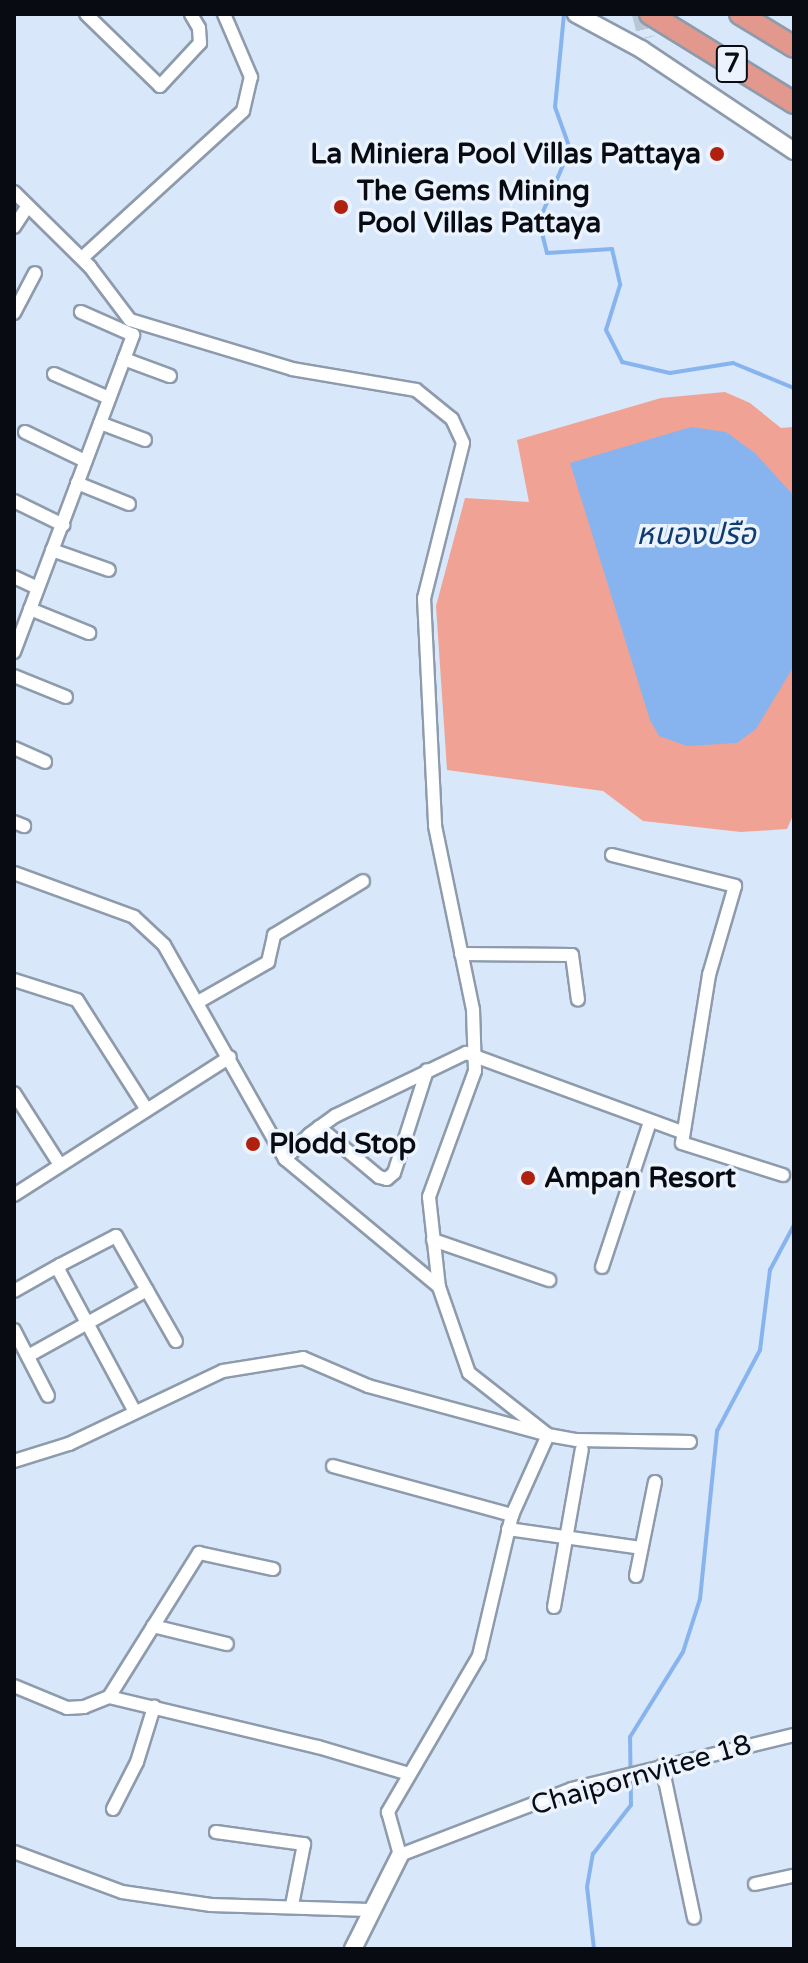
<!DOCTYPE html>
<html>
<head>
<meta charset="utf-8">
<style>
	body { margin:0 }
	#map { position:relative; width:808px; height:1963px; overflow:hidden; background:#d8e7f9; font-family:"Varela Round","Noto Sans Thai",sans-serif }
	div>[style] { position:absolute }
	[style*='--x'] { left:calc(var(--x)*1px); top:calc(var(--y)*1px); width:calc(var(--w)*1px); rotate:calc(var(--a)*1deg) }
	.green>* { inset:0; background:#f0a395 }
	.water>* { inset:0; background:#87b4ee }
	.stream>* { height:4px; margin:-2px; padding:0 2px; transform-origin:2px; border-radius:2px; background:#87b4ee }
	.tertiary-tunnel>* { height:16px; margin-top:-8px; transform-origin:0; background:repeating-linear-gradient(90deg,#b9c6d6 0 16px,transparent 0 24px) }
	.roads { filter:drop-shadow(2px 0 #8d9bac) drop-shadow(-2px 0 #8d9bac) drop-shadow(0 2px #8d9bac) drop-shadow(0 -2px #8d9bac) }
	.minor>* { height:12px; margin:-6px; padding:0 6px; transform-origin:6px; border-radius:6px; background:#fff }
	.tertiary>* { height:16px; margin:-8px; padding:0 8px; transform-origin:8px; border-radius:8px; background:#fff }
	.trunk>* { height:20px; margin:-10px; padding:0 10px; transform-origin:10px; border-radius:10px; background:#e2988c }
	.dots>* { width:22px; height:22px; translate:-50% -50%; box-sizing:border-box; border:4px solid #ebf3fe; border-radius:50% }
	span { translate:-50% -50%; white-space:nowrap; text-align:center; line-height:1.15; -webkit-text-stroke:7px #ebf3fe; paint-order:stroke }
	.shield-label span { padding:2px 6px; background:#ebf3fe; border:2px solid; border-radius:6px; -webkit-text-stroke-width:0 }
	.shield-label { font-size:26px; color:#080c12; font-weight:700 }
	.poi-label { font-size:28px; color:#080c12; font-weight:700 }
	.right { translate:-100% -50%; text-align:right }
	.left { translate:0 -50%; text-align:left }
	.street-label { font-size:28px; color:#080c12 }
	.water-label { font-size:30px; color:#0f3c70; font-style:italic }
	.frame { position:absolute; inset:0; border:16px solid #080c12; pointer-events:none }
</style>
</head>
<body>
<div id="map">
	<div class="green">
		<i style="clip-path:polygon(725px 392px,750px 403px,781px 428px,794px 427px,794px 813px,787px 829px,741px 832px,643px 821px,603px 791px,447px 770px,436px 606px,465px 498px,529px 502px,517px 440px,661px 398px)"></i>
	</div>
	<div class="water">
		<i style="clip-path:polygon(691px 427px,726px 432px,755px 453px,794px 496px,794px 666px,756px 729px,737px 743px,687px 746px,659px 736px,650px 720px,570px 463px)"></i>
	</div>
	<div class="stream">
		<i style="--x:564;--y:14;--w:93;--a:95.5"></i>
		<i style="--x:555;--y:107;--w:45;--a:70.3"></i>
		<i style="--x:570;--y:149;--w:78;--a:113.3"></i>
		<i style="--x:539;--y:221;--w:33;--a:76"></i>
		<i style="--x:547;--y:253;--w:65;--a:-3.5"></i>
		<i style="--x:612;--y:249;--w:37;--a:77"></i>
		<i style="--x:620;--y:285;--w:47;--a:107.3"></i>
		<i style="--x:606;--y:330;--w:36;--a:63"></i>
		<i style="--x:622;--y:362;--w:49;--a:12.9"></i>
		<i style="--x:670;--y:373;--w:64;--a:-9"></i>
		<i style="--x:733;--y:363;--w:66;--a:22.3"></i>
		<i style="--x:594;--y:1949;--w:62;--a:-96.4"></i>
		<i style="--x:587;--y:1887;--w:34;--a:-80"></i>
		<i style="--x:593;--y:1854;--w:62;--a:-52.2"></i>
		<i style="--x:631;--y:1805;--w:68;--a:-90.8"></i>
		<i style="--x:630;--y:1737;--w:100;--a:-58.1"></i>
		<i style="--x:683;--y:1652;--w:56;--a:-72.2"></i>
		<i style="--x:700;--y:1599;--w:169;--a:-84.2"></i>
		<i style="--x:717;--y:1431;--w:92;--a:-62"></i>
		<i style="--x:760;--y:1350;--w:81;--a:-82.9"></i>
		<i style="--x:770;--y:1270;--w:51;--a:-61.9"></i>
	</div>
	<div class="tertiary-tunnel">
		<i style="--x:640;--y:14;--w:25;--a:76"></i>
	</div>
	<div class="roads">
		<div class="minor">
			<i style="--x:86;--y:14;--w:103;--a:44.2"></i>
			<i style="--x:160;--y:86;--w:59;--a:-47.1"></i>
			<i style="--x:200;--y:43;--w:15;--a:-94"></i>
			<i style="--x:199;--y:28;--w:16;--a:-120"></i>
			<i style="--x:14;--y:192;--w:107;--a:44.6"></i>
			<i style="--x:90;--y:267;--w:66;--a:53"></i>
			<i style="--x:130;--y:320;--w:169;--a:16.8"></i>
			<i style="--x:292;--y:369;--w:126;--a:9.6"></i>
			<i style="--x:416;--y:390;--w:46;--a:38.9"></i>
			<i style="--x:452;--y:419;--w:26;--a:65"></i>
			<i style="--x:463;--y:443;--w:160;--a:104.1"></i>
			<i style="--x:424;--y:598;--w:228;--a:87.2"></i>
			<i style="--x:435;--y:826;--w:188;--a:78.3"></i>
			<i style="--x:473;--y:1010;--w:61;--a:88.1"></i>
			<i style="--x:475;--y:1071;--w:134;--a:110.1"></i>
			<i style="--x:429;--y:1197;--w:91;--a:83.7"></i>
			<i style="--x:439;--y:1287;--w:91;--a:70.8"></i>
			<i style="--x:469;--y:1373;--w:100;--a:38.1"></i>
			<i style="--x:548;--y:1435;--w:88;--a:114.2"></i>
			<i style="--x:512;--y:1515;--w:145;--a:103.2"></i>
			<i style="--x:479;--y:1656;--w:181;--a:120.3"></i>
			<i style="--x:388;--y:1812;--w:45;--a:74.4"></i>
			<i style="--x:400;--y:1855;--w:184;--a:-21"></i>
			<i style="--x:572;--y:1789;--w:228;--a:-13.7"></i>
			<i style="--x:14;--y:227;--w:24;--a:-57"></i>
			<i style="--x:82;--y:258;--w:218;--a:-42.4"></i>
			<i style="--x:243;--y:111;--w:35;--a:-77"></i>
			<i style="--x:251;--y:77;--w:69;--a:-113.2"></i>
			<i style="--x:14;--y:313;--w:45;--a:-62.3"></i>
			<i style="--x:124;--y:359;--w:49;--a:20.3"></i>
			<i style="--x:54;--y:374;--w:60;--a:23.6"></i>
			<i style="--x:100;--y:423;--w:48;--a:20.7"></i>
			<i style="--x:25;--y:432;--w:67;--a:25.8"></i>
			<i style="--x:77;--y:483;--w:56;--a:22"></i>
			<i style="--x:14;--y:501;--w:55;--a:26.1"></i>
			<i style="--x:52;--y:550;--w:60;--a:19.3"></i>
			<i style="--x:14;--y:577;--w:26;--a:25"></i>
			<i style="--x:30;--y:609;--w:64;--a:22.1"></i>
			<i style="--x:14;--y:652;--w:339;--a:-69.4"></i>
			<i style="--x:133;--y:335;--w:57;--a:-156.1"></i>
			<i style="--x:14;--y:676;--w:56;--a:22"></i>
			<i style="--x:14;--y:748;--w:34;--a:24"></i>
			<i style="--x:14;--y:822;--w:11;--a:22"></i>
			<i style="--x:612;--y:855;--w:127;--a:14.1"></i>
			<i style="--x:735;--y:886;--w:93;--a:106.3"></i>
			<i style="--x:709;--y:975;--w:170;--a:99.1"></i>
			<i style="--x:682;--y:1143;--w:106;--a:17.6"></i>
			<i style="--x:14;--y:873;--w:128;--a:20.1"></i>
			<i style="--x:134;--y:917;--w:41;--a:43"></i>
			<i style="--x:164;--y:945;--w:246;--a:60.5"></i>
			<i style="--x:285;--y:1159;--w:200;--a:39.7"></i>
			<i style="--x:461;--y:954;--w:111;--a:0.5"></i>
			<i style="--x:572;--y:955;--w:45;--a:82.4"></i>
			<i style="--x:14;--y:980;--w:66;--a:17.6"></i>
			<i style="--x:77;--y:1000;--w:130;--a:57.5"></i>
			<i style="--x:198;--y:1002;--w:81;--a:-29.7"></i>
			<i style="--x:268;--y:962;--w:28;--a:-77"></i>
			<i style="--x:274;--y:935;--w:104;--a:-31.2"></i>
			<i style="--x:14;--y:1093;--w:85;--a:57.4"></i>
			<i style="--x:319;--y:1127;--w:78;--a:39.8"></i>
			<i style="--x:379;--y:1177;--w:8;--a:14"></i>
			<i style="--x:387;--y:1179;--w:9;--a:-41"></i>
			<i style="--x:394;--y:1173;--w:108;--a:-72.2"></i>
			<i style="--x:285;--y:1159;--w:35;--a:-45"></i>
			<i style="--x:310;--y:1134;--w:31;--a:-36"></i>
			<i style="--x:335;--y:1116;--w:145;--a:-25.7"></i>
			<i style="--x:466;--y:1053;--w:230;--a:20.1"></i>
			<i style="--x:14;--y:1195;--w:256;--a:-32.6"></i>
			<i style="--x:433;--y:1240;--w:123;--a:19"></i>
			<i style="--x:602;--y:1267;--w:153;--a:-71.7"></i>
			<i style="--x:14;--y:1291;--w:53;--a:-29.5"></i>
			<i style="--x:14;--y:1330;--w:74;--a:62.7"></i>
			<i style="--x:28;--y:1356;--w:136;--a:-29"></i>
			<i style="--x:135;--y:1412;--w:160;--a:-118.3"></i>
			<i style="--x:59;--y:1271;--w:6;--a:-81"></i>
			<i style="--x:60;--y:1265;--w:63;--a:-27.4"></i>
			<i style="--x:116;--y:1236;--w:121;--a:60.3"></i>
			<i style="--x:14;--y:1461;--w:58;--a:-17.2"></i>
			<i style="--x:69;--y:1444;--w:170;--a:-25.4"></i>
			<i style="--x:223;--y:1371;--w:81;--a:-9.2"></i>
			<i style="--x:303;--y:1358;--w:71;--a:23.3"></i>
			<i style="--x:368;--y:1386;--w:187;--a:15.2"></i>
			<i style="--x:548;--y:1435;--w:29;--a:10"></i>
			<i style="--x:577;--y:1440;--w:113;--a:1"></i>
			<i style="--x:333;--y:1466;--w:186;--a:15.3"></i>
			<i style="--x:508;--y:1529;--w:134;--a:8.1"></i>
			<i style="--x:636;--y:1576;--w:96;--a:-78.6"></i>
			<i style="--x:554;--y:1607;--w:160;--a:-80"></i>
			<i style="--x:153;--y:1626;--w:76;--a:13.7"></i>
			<i style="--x:14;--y:1686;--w:57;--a:22.5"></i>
			<i style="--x:67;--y:1708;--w:17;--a:-3"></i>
			<i style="--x:84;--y:1707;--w:27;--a:-22"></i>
			<i style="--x:109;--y:1697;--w:170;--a:-58"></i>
			<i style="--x:199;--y:1553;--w:76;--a:12.2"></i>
			<i style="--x:109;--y:1697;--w:215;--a:13.5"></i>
			<i style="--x:318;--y:1747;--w:95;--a:16.5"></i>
			<i style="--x:662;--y:1766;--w:155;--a:78.1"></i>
			<i style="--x:113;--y:1809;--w:53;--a:-62.9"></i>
			<i style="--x:137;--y:1762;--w:58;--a:-72.8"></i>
			<i style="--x:216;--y:1832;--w:89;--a:7.8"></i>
			<i style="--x:304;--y:1844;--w:62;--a:101.1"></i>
			<i style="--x:14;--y:1852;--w:115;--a:20.3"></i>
			<i style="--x:122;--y:1892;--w:90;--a:8.3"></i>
			<i style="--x:211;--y:1905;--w:158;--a:1.8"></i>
			<i style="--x:755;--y:1884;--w:40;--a:-12"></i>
		</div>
		<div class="tertiary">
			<i style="--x:576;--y:14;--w:74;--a:28.3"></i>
			<i style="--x:641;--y:49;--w:184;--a:33.7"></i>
			<i style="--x:353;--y:1949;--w:105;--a:-63.4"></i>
		</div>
		<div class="trunk">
			<i style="--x:650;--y:14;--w:169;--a:31.7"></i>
			<i style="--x:740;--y:14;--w:63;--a:31.4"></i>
		</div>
	</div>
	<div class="dots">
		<i style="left:717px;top:154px;background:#af210e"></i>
		<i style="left:341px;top:207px;background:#af210e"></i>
		<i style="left:253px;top:1144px;background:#af210e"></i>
		<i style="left:528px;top:1178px;background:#af210e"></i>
	</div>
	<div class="shield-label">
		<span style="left:732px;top:64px">7</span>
	</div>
	<div class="poi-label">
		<span class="right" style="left:701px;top:154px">La Miniera Pool Villas Pattaya</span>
		<span class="left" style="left:357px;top:207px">The Gems Mining<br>Pool Villas Pattaya</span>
		<span class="left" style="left:269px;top:1144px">Plodd Stop</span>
		<span class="left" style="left:544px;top:1178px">Ampan Resort</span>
	</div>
	<div class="street-label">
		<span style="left:641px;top:1775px;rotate:-16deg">Chaipornvitee 18</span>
	</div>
	<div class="water-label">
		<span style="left:696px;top:535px">หนองปรือ</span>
	</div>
	<div class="frame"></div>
</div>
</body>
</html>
